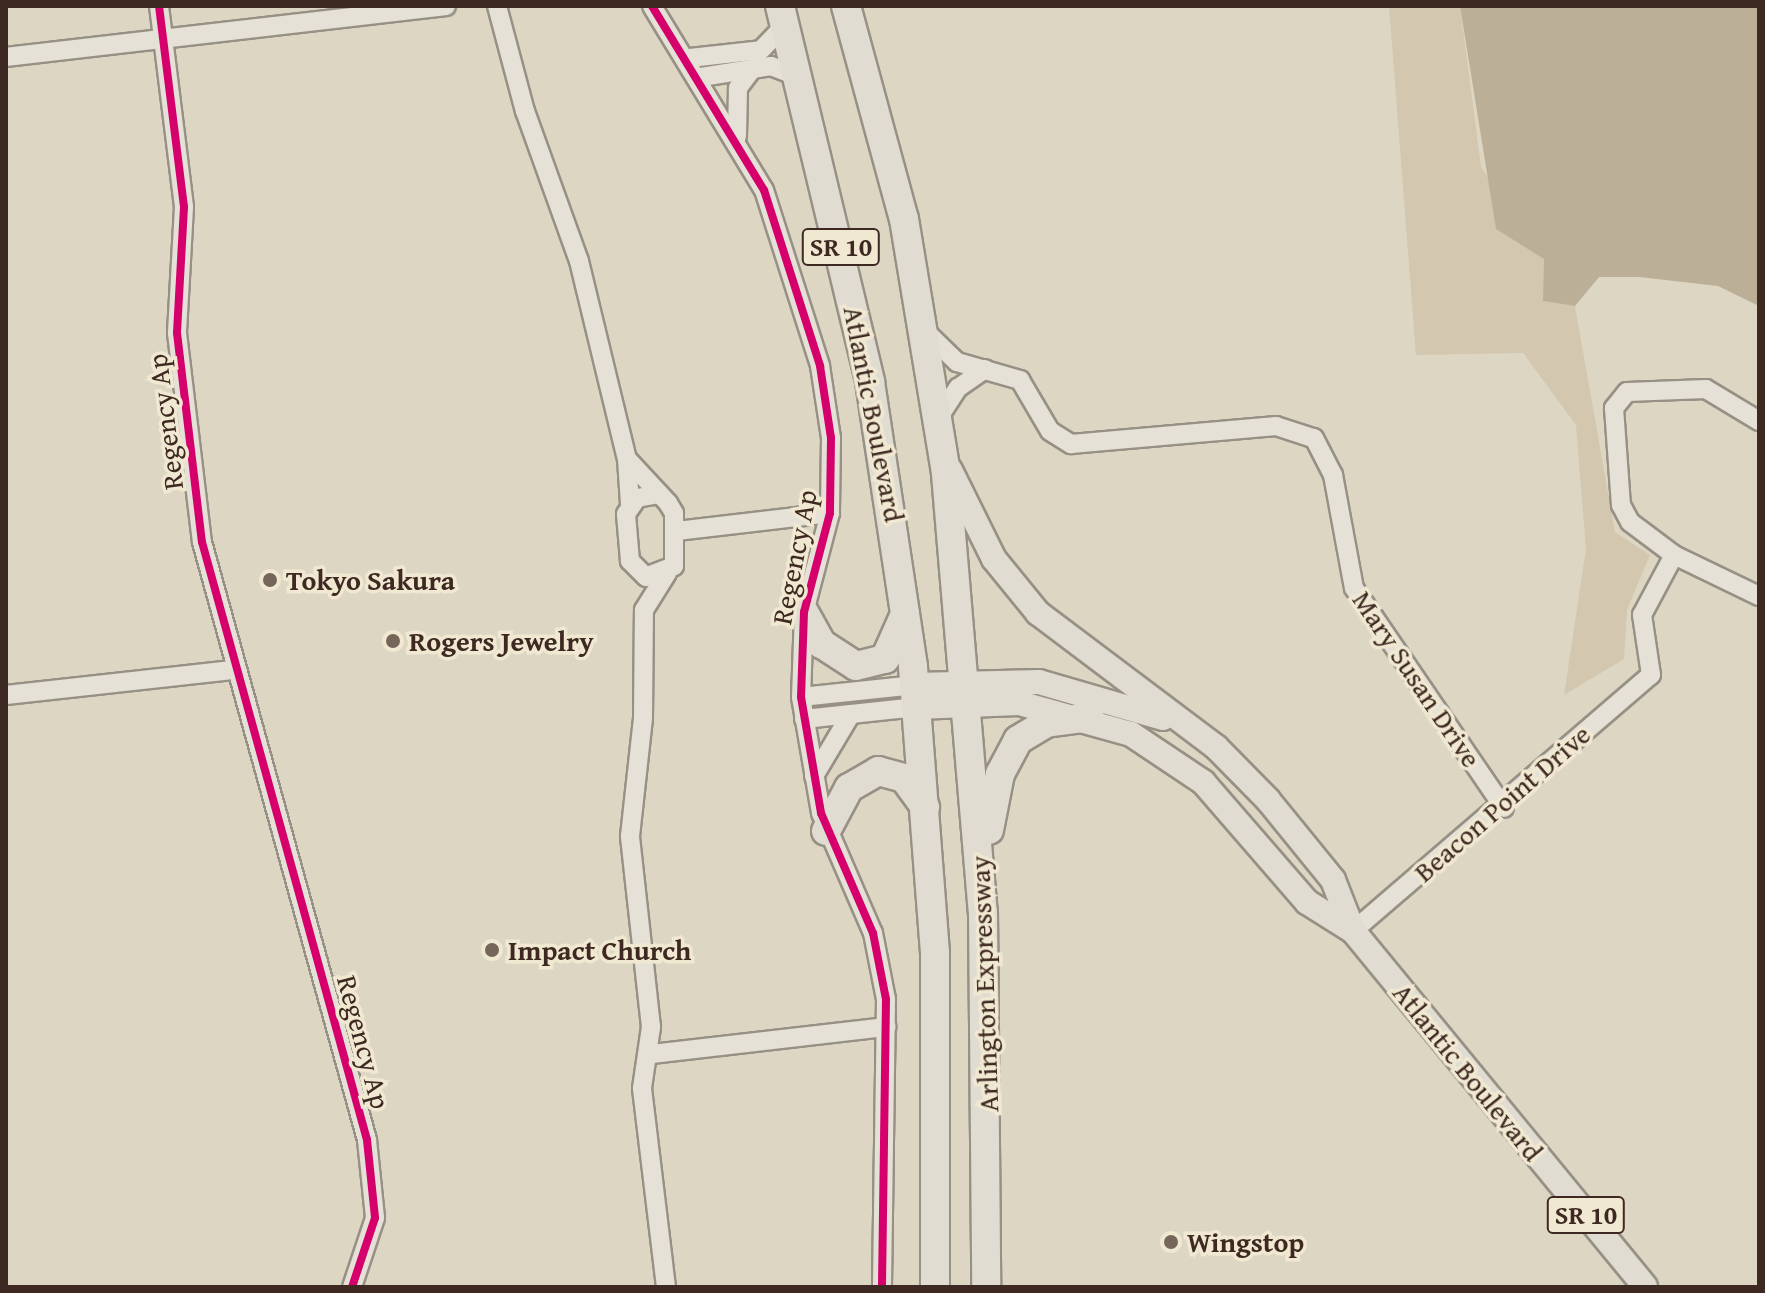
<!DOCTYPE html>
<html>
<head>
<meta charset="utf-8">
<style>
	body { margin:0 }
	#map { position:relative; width:1765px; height:1293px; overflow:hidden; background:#ddd6c3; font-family:"Gentium Book Plus",serif }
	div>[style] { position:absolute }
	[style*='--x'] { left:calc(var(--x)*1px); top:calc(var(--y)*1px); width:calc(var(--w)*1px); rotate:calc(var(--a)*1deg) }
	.green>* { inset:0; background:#d3c8af }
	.water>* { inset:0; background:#bcaf98 }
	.roads { filter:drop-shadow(2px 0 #979085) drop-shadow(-2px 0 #979085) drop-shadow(0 2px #979085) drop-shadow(0 -2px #979085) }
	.minor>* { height:18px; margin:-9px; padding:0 9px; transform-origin:9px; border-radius:9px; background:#e5e1d7 }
	.major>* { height:24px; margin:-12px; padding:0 12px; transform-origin:12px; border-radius:12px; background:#e0dcd1 }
	.highway>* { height:28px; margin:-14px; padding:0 14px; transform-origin:14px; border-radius:14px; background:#e0dcd1 }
	.cycleway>* { height:8px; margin:-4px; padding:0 4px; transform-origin:4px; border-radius:4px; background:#d6006c }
	.dots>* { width:22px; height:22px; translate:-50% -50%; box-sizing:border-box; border:4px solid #f0e8d1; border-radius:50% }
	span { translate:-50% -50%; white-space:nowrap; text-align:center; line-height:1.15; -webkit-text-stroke:7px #f0e8d1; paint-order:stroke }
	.shield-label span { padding:2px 6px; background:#f0e8d1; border:2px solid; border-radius:6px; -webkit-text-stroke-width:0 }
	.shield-label { font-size:26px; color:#3e2922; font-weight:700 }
	.street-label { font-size:28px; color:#3e2922 }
	.poi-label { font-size:28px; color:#3e2922; font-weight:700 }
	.left { translate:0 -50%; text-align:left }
	.frame { position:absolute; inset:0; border:8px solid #3e2922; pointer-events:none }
</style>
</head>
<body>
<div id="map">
	<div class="green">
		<i style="clip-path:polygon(1389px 6px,1460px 6px,1481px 167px,1544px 258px,1544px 301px,1575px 306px,1615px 532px,1650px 555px,1627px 610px,1624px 659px,1564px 695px,1586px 549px,1576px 425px,1523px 353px,1416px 355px)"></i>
	</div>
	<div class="water">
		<i style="clip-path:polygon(1460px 6px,1759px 6px,1759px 306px,1718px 286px,1639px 277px,1599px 277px,1575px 306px,1543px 301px,1544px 259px,1496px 229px)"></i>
	</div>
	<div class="roads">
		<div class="minor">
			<i style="--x:159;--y:6;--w:203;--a:82.9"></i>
			<i style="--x:184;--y:207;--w:126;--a:93.2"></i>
			<i style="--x:177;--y:333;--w:210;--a:83.2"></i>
			<i style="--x:202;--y:542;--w:620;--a:74.57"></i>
			<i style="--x:367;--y:1140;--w:78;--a:84.1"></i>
			<i style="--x:375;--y:1218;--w:73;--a:108.4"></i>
			<i style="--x:497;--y:6;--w:109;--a:75.1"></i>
			<i style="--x:525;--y:111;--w:159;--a:70.2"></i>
			<i style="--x:579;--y:261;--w:204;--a:76.4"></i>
			<i style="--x:627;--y:459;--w:60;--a:47"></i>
			<i style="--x:668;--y:503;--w:12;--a:59"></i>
			<i style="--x:674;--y:513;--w:53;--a:90"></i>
			<i style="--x:674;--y:566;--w:30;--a:159"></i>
			<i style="--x:646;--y:577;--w:23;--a:-135"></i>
			<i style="--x:630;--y:561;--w:47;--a:-94.9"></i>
			<i style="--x:626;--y:514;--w:19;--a:-55"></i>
			<i style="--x:637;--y:498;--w:23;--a:-10"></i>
			<i style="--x:652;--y:6;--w:215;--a:58.7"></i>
			<i style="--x:764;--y:190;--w:185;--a:72.3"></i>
			<i style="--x:820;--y:366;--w:73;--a:81.3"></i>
			<i style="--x:831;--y:438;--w:75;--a:90.8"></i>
			<i style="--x:830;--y:513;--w:102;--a:104.7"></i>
			<i style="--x:804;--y:612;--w:85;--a:92"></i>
			<i style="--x:801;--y:697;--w:118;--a:80.2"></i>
			<i style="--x:821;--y:813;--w:131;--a:66.6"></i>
			<i style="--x:873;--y:933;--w:67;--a:78.9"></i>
			<i style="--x:886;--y:999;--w:288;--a:90.8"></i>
			<i style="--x:6;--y:57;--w:443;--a:-6.6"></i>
			<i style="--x:690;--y:58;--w:71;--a:-6.4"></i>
			<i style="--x:761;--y:50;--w:35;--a:-46"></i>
			<i style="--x:701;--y:77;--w:71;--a:-8.9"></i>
			<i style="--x:771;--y:66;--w:30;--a:21"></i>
			<i style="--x:737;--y:136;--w:48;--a:-88.8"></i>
			<i style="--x:738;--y:88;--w:25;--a:-53"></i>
			<i style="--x:926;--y:332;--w:43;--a:44.1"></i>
			<i style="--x:957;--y:362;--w:66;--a:15.9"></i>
			<i style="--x:1020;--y:380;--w:59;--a:59.5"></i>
			<i style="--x:1050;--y:431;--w:25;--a:32"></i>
			<i style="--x:1071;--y:444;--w:206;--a:-5"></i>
			<i style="--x:1276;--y:426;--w:40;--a:18"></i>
			<i style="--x:1314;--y:438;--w:42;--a:62.8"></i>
			<i style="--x:1333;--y:475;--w:115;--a:79.5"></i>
			<i style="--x:1354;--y:588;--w:266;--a:55.7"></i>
			<i style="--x:939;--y:417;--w:35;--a:-57"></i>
			<i style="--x:958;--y:388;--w:33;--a:-35"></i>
			<i style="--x:1759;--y:421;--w:62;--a:-148.9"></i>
			<i style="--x:1706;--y:389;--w:79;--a:177.8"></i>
			<i style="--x:1627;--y:392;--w:21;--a:129"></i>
			<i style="--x:1614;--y:408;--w:97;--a:85.9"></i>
			<i style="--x:1621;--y:505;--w:19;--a:62"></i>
			<i style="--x:1630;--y:522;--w:55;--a:36.9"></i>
			<i style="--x:1674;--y:555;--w:94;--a:25.8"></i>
			<i style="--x:627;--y:459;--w:45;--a:86.2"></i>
			<i style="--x:677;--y:531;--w:154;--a:-6.7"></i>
			<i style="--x:6;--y:695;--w:228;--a:-6.3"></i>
			<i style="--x:801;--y:697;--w:115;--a:-6"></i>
			<i style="--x:804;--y:719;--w:47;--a:-6.1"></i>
			<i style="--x:814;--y:776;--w:72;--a:-59.2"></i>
			<i style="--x:851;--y:714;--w:66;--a:-6.1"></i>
			<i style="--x:1353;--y:931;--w:393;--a:-40.7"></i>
			<i style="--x:1651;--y:675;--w:61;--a:-98.5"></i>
			<i style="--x:1642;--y:615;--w:68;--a:-61.9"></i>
			<i style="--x:652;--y:1054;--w:236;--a:-6.6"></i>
			<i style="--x:666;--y:1287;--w:200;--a:-96.9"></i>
			<i style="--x:642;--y:1088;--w:62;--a:-81.6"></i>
			<i style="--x:651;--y:1027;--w:192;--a:-96.3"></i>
			<i style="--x:630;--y:836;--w:119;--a:-83.7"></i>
			<i style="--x:643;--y:718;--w:108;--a:-89.5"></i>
			<i style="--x:644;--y:610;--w:44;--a:-58.1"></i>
		</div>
		<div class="major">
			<i style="--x:950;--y:470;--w:99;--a:63.7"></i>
			<i style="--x:994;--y:559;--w:70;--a:50.8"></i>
			<i style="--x:1038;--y:613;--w:223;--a:37"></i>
			<i style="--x:1216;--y:747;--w:74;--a:45.5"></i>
			<i style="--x:1268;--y:800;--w:103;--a:50.9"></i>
			<i style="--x:1333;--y:880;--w:55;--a:68.6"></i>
			<i style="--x:1353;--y:931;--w:460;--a:50.6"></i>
			<i style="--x:915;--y:685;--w:124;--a:-1.4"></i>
			<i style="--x:1039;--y:682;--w:129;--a:16.2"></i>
			<i style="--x:917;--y:707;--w:102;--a:-2.2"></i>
			<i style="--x:1019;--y:703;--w:116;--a:15.5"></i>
			<i style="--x:1131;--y:734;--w:87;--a:33.7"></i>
			<i style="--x:1203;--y:782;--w:159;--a:49.1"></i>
			<i style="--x:1307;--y:902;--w:54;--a:32.2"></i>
		</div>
		<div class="highway">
			<i style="--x:780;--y:6;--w:387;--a:76.5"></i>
			<i style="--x:870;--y:382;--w:288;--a:81.4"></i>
			<i style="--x:913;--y:667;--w:287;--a:85.6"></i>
			<i style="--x:935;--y:953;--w:334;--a:90"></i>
			<i style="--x:846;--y:6;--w:221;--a:74.8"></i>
			<i style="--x:904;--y:219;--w:258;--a:80.6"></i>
			<i style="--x:946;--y:474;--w:440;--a:85.2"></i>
			<i style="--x:983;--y:912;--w:375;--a:89.5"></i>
			<i style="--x:804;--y:612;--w:37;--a:61"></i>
			<i style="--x:822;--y:644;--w:40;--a:32.9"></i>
			<i style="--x:856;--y:666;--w:30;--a:-14"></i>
			<i style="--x:885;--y:659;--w:49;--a:-66"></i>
			<i style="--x:989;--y:830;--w:57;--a:-78.9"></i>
			<i style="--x:1000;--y:774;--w:38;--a:-62"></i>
			<i style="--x:1018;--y:740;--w:33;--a:-31"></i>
			<i style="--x:1046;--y:723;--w:44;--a:-7.8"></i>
			<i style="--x:826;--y:831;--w:49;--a:-61.9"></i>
			<i style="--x:849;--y:788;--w:34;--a:-30"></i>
			<i style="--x:878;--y:771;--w:27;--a:15"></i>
			<i style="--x:904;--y:778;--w:36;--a:54"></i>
		</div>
	</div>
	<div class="cycleway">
		<i style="--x:159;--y:6;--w:203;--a:82.9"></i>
		<i style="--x:184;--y:207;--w:126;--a:93.2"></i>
		<i style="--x:177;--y:333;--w:210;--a:83.2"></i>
		<i style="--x:202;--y:542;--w:620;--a:74.57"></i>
		<i style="--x:367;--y:1140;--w:78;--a:84.1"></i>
		<i style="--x:375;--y:1218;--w:73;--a:108.4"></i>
		<i style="--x:652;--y:6;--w:215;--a:58.7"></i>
		<i style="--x:764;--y:190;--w:185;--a:72.3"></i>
		<i style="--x:820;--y:366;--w:73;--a:81.3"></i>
		<i style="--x:831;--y:438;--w:75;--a:90.8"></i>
		<i style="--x:830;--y:513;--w:102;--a:104.7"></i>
		<i style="--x:804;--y:612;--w:85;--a:92"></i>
		<i style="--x:801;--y:697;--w:118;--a:80.2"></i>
		<i style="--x:821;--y:813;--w:131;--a:66.6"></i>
		<i style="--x:873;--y:933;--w:67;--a:78.9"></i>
		<i style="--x:886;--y:999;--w:288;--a:90.8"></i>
	</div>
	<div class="dots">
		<i style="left:270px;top:580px;background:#76665a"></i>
		<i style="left:393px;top:641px;background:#76665a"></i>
		<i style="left:492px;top:950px;background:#76665a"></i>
		<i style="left:1171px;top:1242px;background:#76665a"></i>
	</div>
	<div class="shield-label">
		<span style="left:841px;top:247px">SR 10</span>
		<span style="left:1586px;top:1215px">SR 10</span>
	</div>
	<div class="street-label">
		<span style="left:874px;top:414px;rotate:79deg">Atlantic Boulevard</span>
		<span style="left:165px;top:422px;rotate:-97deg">Regency Ap</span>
		<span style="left:794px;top:557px;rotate:-79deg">Regency Ap</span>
		<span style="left:1417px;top:679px;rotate:56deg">Mary Susan Drive</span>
		<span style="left:1502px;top:803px;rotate:-41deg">Beacon Point Drive</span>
		<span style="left:984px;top:984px;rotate:-92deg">Arlington Expressway</span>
		<span style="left:364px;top:1042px;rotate:75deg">Regency Ap</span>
		<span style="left:1468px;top:1072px;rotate:51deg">Atlantic Boulevard</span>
	</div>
	<div class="poi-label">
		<span class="left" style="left:286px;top:580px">Tokyo Sakura</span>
		<span class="left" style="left:409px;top:641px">Rogers Jewelry</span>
		<span class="left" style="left:508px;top:950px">Impact Church</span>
		<span class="left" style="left:1187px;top:1242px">Wingstop</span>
	</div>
	<div class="frame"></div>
</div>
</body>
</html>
